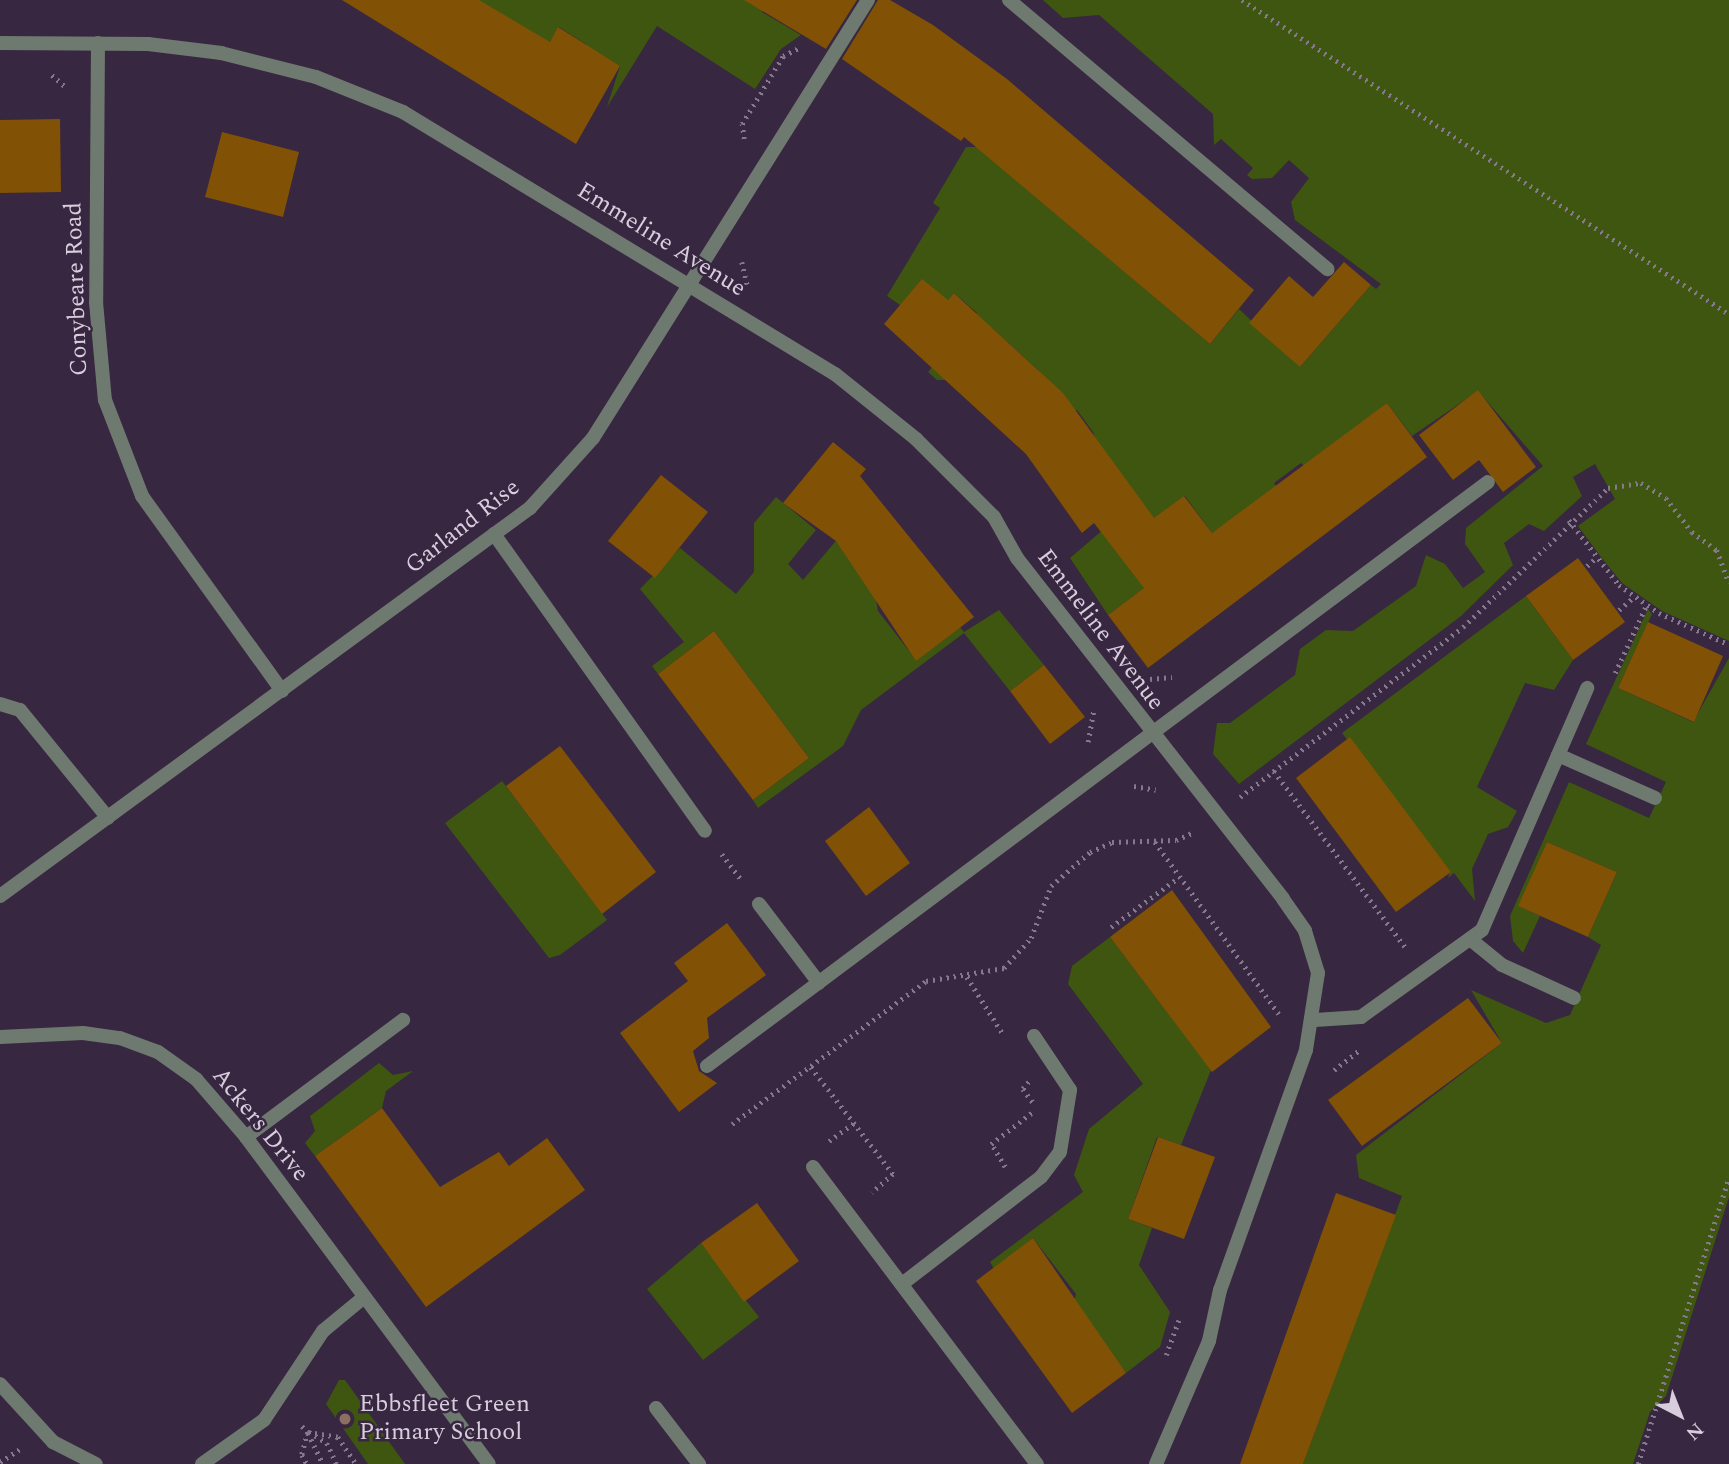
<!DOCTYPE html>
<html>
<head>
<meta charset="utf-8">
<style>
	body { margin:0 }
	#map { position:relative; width:1729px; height:1464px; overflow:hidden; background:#382740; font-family:Spectral,serif }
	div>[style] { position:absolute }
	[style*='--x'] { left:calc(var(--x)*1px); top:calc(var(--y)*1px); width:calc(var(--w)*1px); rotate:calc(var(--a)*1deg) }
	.green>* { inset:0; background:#3e5610 }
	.building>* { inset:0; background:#815105 }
	.path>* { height:4.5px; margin-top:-2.25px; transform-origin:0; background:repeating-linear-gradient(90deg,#86788d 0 2px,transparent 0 7px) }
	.service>* { height:14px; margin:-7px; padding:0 7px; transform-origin:7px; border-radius:7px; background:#6e7a6f }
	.minor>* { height:14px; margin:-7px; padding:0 7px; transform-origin:7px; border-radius:7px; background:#6e7a6f }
	.dots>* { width:19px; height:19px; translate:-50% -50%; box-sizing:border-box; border:4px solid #382740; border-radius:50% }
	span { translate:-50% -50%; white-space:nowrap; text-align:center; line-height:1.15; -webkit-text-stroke:5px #382740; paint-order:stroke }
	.street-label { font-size:24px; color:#d8cddd }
	.poi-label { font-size:24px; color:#d8cddd }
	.left { translate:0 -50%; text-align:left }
	.north { position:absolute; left:1645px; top:1380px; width:70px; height:70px; -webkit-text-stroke:5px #382740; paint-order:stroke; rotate:138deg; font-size:19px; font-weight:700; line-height:28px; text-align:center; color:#d8cddd }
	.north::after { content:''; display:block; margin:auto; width:24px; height:32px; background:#d8cddd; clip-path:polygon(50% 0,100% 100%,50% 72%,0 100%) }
</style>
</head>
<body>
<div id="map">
	<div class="green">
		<i style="clip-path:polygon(448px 0,756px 0,766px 5px,762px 12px,801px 35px,781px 49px,755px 89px,657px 26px,607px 107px,620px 66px,592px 49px,579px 58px,587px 45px,559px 27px,550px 42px)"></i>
		<i style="clip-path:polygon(1043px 0,1729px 0,1729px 641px,1662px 611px,1622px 583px,1601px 557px,1578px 526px,1615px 499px,1595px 464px,1573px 477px,1582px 496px,1544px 531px,1529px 524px,1504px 543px,1513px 565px,1461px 616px,1239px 784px,1213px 754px,1217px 723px,1230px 723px,1295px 675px,1300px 649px,1326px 630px,1353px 631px,1416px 586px,1426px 555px,1445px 564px,1463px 588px,1485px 572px,1465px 544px,1466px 528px,1543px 466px,1478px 391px,1412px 436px,1387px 403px,1307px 469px,1301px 463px,1274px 483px,1279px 490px,1212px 533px,1185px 496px,1167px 509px,1147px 586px,1108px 615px,1070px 558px,1118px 517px,1093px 432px,1077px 410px,1068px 416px,1038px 370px,992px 328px,945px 380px,937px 380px,928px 372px,977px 313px,954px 293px,948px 300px,900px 305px,887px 296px,940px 208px,933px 203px,966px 147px,977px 147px,1210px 344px,1239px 309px,1300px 367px,1371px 285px,1376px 289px,1381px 284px,1295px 220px,1291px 202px,1309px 178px,1289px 160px,1272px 178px,1252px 179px,1247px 175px,1253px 168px,1221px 139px,1214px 145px,1213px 114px,1099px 15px,1063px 18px)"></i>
		<i style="clip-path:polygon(776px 497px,816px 530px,788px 564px,803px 580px,860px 512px,878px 611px,916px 660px,960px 627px,964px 632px,999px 610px,1044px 665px,1010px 691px,964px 633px,861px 710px,843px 746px,758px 808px,753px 800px,809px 758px,714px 631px,658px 674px,652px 666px,684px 642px,640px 589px,680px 548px,736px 594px,754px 572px,754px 523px)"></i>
		<i style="clip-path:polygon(1526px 596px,1573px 660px,1554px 690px,1525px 683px,1477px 787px,1517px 811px,1508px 827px,1488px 834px,1472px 869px,1475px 901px,1454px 873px,1448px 878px,1450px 871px,1342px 733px)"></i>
		<i style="clip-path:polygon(1648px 609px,1652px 614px,1618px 688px,1693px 722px,1729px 658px,1729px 1197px,1666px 1396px,1650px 1412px,1633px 1464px,1303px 1464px,1402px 1196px,1359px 1178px,1356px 1155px,1502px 1043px,1471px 990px,1546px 1023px,1570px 1015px,1601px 945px,1588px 937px,1617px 872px,1547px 842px,1519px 906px,1540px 916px,1523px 953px,1513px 941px,1510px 916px,1569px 782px,1649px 818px,1666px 782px,1586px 744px)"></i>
		<i style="clip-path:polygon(502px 781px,607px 920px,560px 955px,549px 958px,445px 823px)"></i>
		<i style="clip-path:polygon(1110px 937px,1211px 1070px,1181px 1145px,1157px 1137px,1128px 1219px,1152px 1228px,1139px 1265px,1170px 1312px,1160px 1347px,1126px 1373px,1073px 1305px,1076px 1294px,1033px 1238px,994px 1269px,990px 1262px,1083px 1192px,1074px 1175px,1089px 1129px,1143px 1084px,1068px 984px,1072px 966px)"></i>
		<i style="clip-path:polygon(379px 1063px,393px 1075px,413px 1071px,386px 1091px,382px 1108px,315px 1156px,305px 1143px,315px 1131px,310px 1116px)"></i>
		<i style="clip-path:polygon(701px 1243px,759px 1317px,703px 1360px,647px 1289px)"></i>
		<i style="clip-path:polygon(339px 1380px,345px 1380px,405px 1464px,368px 1464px,326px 1404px)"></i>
	</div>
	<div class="building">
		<i style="clip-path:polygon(342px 0,479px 0,550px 42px,558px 27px,620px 66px,576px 144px)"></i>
		<i style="clip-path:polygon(744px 0,857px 0,826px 49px)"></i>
		<i style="clip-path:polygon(878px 0,890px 0,933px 25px,1007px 79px,1254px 290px,1210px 344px,964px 137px,961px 141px,842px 59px)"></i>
		<i style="clip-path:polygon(60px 119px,61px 192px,0 193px,0 120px)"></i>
		<i style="clip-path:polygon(222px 132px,299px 152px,283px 217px,205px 197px)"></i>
		<i style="clip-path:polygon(1344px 262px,1371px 285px,1300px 367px,1249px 323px,1289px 276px,1313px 297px)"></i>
		<i style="clip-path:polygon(922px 279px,948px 300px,954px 293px,1063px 393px,1154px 518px,1184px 496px,1212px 533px,1387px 403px,1427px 457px,1148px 668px,1108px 615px,1144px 588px,1094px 523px,1082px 533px,1026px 454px,884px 324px)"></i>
		<i style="clip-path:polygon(1478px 390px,1536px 467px,1503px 492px,1479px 460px,1453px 480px,1419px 435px)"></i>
		<i style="clip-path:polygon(833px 442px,866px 469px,860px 476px,974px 617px,916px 661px,836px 541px,783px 503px)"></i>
		<i style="clip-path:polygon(661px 475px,708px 512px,655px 578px,608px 541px)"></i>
		<i style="clip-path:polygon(1578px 558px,1625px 622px,1573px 660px,1526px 596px)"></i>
		<i style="clip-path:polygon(1648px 622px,1723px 656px,1694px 722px,1618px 688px)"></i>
		<i style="clip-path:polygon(714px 631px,809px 758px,753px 800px,658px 674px)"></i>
		<i style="clip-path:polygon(1044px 665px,1085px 717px,1050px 744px,1010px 691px)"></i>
		<i style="clip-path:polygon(1350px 737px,1451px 872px,1396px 912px,1296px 778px)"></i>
		<i style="clip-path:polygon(560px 746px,656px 872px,602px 914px,506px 786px)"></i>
		<i style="clip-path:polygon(869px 807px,910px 863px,866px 896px,825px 841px)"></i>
		<i style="clip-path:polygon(1547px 842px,1617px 872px,1588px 937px,1518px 906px)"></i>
		<i style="clip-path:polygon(1172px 890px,1271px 1027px,1212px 1072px,1110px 937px)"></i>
		<i style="clip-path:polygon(727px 923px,766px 975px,707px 1018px,709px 1038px,693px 1051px,699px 1071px,717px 1083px,679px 1112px,620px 1033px,688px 981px,674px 963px)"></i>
		<i style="clip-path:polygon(1468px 998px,1502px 1043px,1362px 1146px,1328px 1100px)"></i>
		<i style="clip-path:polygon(382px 1108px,440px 1187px,499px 1152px,509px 1166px,547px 1138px,585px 1190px,426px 1307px,315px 1156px)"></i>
		<i style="clip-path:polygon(1158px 1137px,1215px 1157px,1184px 1239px,1128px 1219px)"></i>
		<i style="clip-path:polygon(1336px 1193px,1396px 1215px,1303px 1464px,1240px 1464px)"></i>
		<i style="clip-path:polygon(757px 1203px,799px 1261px,744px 1302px,701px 1243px)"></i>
		<i style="clip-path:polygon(1033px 1238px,1126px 1373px,1072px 1413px,976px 1281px)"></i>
	</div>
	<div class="path">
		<i style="--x:1242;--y:0;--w:579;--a:32.81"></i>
		<i style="--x:52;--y:75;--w:20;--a:41"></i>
		<i style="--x:744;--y:139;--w:15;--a:-98"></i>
		<i style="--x:742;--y:124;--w:79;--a:-58.9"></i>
		<i style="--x:783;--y:56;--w:18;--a:-27"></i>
		<i style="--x:742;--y:262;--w:23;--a:77"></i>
		<i style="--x:1569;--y:520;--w:82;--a:52.4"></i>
		<i style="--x:1619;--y:585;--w:49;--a:35"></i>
		<i style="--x:1659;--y:613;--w:76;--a:24.2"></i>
		<i style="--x:1587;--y:566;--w:13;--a:-42"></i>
		<i style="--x:1619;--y:610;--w:21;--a:-41"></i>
		<i style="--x:1615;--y:673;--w:76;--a:-65.1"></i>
		<i style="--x:1150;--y:679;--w:22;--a:-5"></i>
		<i style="--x:1088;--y:742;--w:34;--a:-80"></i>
		<i style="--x:1274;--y:771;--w:219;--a:53.3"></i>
		<i style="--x:1134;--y:786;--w:22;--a:10"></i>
		<i style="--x:1240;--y:797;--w:280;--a:-37.3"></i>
		<i style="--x:1463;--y:627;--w:201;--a:-43.8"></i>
		<i style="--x:1608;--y:488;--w:33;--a:-9"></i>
		<i style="--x:1641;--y:483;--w:29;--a:31"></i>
		<i style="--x:1666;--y:498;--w:43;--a:52.6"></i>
		<i style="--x:1692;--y:532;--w:31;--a:36"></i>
		<i style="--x:1717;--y:550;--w:35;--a:70"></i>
		<i style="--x:1155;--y:842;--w:212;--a:54.2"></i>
		<i style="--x:722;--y:854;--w:34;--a:53"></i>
		<i style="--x:1111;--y:927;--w:83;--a:-36.2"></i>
		<i style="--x:967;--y:977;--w:67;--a:57.7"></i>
		<i style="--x:811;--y:1067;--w:135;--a:52.5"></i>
		<i style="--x:893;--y:1174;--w:28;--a:138"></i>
		<i style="--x:1334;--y:1070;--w:33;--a:-38"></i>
		<i style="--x:1029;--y:1082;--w:9;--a:131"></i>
		<i style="--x:1023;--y:1089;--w:20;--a:53"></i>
		<i style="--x:732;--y:1124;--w:241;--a:-36.4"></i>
		<i style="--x:926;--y:981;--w:79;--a:-9.5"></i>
		<i style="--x:1004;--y:968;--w:40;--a:-48"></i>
		<i style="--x:1031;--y:938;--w:56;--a:-69"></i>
		<i style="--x:1051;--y:886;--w:52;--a:-41.1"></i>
		<i style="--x:1090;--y:852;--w:24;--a:-24"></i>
		<i style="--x:1112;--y:842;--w:64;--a:-1.8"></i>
		<i style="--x:1176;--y:840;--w:20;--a:-24"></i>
		<i style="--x:829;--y:1141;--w:31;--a:-36"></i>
		<i style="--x:1005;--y:1167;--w:27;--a:-121"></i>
		<i style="--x:991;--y:1144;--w:54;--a:-37.5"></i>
		<i style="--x:1166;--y:1355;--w:37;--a:-70"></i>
		<i style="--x:302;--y:1426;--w:8;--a:45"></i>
		<i style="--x:308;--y:1432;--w:24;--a:105"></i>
		<i style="--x:302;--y:1455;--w:10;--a:61"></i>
		<i style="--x:308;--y:1432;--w:30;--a:9"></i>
		<i style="--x:338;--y:1437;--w:32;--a:56"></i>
		<i style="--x:309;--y:1432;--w:21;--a:31"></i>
		<i style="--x:327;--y:1443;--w:23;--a:65"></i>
		<i style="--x:308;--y:1433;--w:34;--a:64"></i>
		<i style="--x:0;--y:1462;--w:24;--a:-33"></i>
		<i style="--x:1638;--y:1464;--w:301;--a:-72.4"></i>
	</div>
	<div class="service">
		<i style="--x:494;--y:534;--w:364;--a:54.6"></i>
		<i style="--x:0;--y:704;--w:21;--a:17"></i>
		<i style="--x:20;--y:710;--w:139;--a:50.8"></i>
		<i style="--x:1558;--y:755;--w:106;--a:23.9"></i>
		<i style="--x:759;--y:904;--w:99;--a:52.8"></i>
		<i style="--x:246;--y:1137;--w:196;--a:-36.7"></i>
		<i style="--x:656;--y:1408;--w:71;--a:52.5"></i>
	</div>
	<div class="minor">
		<i style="--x:1009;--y:0;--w:417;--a:40.2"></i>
		<i style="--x:0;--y:43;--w:148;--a:0.4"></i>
		<i style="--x:148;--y:44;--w:74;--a:7"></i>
		<i style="--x:221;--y:53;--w:98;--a:14.2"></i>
		<i style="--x:316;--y:77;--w:94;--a:21.9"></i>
		<i style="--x:403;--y:112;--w:505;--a:31.24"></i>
		<i style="--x:835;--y:374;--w:104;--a:38.7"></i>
		<i style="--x:916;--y:439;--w:110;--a:45"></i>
		<i style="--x:994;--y:517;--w:47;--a:60.7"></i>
		<i style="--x:1017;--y:558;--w:432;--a:52"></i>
		<i style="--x:1283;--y:899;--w:39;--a:55"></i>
		<i style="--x:1305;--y:931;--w:44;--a:72.8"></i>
		<i style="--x:1318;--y:973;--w:78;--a:98.9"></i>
		<i style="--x:1306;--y:1050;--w:255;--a:109.7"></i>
		<i style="--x:1220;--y:1290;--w:52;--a:102.2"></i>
		<i style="--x:1209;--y:1341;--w:134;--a:113.3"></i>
		<i style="--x:98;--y:43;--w:259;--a:90.4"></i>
		<i style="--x:96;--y:302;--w:98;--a:84.8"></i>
		<i style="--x:105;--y:400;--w:103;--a:68.9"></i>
		<i style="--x:142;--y:496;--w:240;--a:54.3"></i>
		<i style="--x:0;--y:896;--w:657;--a:-36.21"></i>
		<i style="--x:530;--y:508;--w:94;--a:-48"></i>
		<i style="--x:593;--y:438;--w:517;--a:-57.88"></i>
		<i style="--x:1470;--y:939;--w:41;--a:39.1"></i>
		<i style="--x:1502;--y:965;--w:79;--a:24.6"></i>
		<i style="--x:1315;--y:1020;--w:46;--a:-3.7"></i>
		<i style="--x:1361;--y:1017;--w:149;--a:-35.7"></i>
		<i style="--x:1482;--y:930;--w:264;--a:-66.5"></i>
		<i style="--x:0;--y:1037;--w:83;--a:-2.8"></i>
		<i style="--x:83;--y:1033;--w:37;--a:8"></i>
		<i style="--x:120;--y:1038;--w:40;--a:20.2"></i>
		<i style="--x:158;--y:1052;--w:47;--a:35.4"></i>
		<i style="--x:196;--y:1079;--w:77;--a:49.2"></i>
		<i style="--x:246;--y:1137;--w:407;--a:53.4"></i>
		<i style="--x:707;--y:1066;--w:975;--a:-36.79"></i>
		<i style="--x:813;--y:1167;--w:372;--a:53"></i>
		<i style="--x:902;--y:1284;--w:175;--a:-37.6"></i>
		<i style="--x:1041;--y:1177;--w:31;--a:-53"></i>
		<i style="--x:1060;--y:1152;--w:63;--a:-80.8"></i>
		<i style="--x:1070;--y:1090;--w:65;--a:-123.7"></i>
		<i style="--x:0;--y:1384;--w:79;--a:47.6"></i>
		<i style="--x:53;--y:1442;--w:48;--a:27.1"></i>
		<i style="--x:202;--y:1464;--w:76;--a:-35.4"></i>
		<i style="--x:264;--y:1420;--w:107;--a:-56.5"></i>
		<i style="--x:323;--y:1331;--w:52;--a:-39.5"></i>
	</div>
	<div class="dots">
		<i style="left:345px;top:1419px;background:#8d6e63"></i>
	</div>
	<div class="street-label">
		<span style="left:661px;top:240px;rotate:32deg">Emmeline Avenue</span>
		<span style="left:77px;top:289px;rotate:-92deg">Conybeare Road</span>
		<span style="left:463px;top:527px;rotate:-38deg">Garland Rise</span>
		<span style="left:1100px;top:630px;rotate:53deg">Emmeline Avenue</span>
		<span style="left:260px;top:1125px;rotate:51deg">Ackers Drive</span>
	</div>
	<div class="poi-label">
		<span class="left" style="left:359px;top:1419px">Ebbsfleet Green<br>Primary School</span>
	</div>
	<div class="north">N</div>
</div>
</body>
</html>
